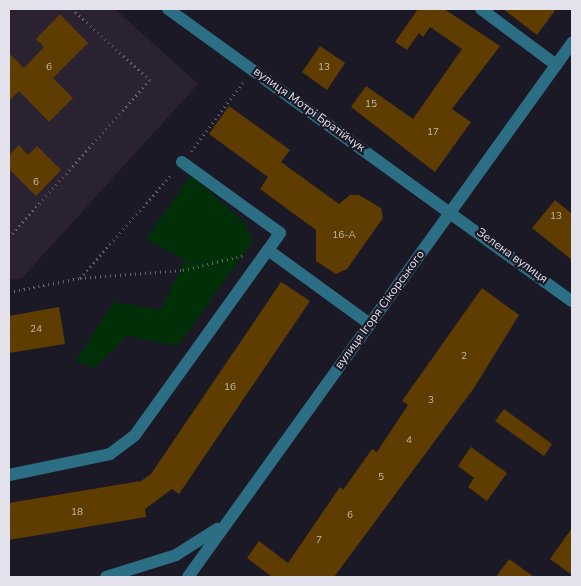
<!DOCTYPE html>
<html>
<head>
<meta charset="utf-8">
<style>
	body { margin:0 }
	#map { position:relative; width:581px; height:586px; overflow:hidden; background:#1c1926; font-family:"Nunito Sans",sans-serif }
	div>[style] { position:absolute }
	[style*='--x'] { left:calc(var(--x)*1px); top:calc(var(--y)*1px); width:calc(var(--w)*1px); rotate:calc(var(--a)*1deg) }
	.education>* { inset:0; background:#2b2231 }
	.green>* { inset:0; background:#012f08 }
	.building>* { inset:0; background:#5f3c00 }
	.path>* { height:3px; margin-top:-1.5px; transform-origin:0; background:repeating-linear-gradient(90deg,#686671 0 1px,transparent 0 5px) }
	.minor>* { height:12px; margin:-6px; padding:0 6px; transform-origin:6px; border-radius:6px; background:#2c6e84 }
	span { translate:-50% -50%; white-space:nowrap; text-align:center; line-height:1.15; -webkit-text-stroke:4.5px #1c1926; paint-order:stroke }
	.number-label { font-size:10px; color:#c2b8b0 }
	.number-label span { -webkit-text-stroke-width:0 }
	.street-label { font-size:12px; color:#e3e1eb }
	.frame { position:absolute; inset:0; border:10px solid #e3e1eb; pointer-events:none }
</style>
</head>
<body>
<div id="map">
	<div class="education">
		<i style="clip-path:polygon(9px 9px,115px 9px,198px 84px,22px 278px,9px 280px)"></i>
	</div>
	<div class="green">
		<i style="clip-path:polygon(191px 175px,244px 222px,253px 241px,178px 346px,127px 336px,94px 368px,76px 361px,114px 302px,160px 310px,185px 260px,146px 239px)"></i>
	</div>
	<div class="building">
		<i style="clip-path:polygon(418px 9px,444px 9px,500px 46px,452px 109px,471px 122px,435px 172px,351px 107px,366px 86px,413px 119px,462px 49px,430px 27px,423px 37px,419px 33px,407px 50px,395px 42px)"></i>
		<i style="clip-path:polygon(503px 9px,556px 9px,537px 35px)"></i>
		<i style="clip-path:polygon(60px 14px,88px 43px,53px 78px,73px 98px,49px 122px,19px 91px,9px 101px,9px 53px,24px 68px,44px 47px,36px 39px)"></i>
		<i style="clip-path:polygon(320px 46px,345px 63px,327px 90px,302px 72px)"></i>
		<i style="clip-path:polygon(229px 106px,290px 150px,281px 162px,339px 204px,350px 195px,359px 195px,381px 208px,383px 218px,347px 269px,336px 274px,316px 261px,316px 230px,260px 189px,268px 177px,209px 134px)"></i>
		<i style="clip-path:polygon(19px 145px,28px 155px,37px 146px,61px 170px,36px 196px,9px 169px,9px 155px)"></i>
		<i style="clip-path:polygon(555px 200px,572px 214px,572px 260px,532px 228px)"></i>
		<i style="clip-path:polygon(281px 282px,310px 301px,179px 494px,172px 489px,145px 509px,146px 517px,9px 540px,9px 503px,141px 481px,151px 474px)"></i>
		<i style="clip-path:polygon(482px 288px,519px 315px,474px 388px,334px 577px,272px 577px,247px 558px,259px 541px,288px 563px,340px 487px,343px 490px,372px 449px,377px 452px,408px 405px,402px 401px)"></i>
		<i style="clip-path:polygon(59px 307px,65px 344px,9px 353px,9px 316px)"></i>
		<i style="clip-path:polygon(504px 409px,552px 444px,544px 456px,495px 421px)"></i>
		<i style="clip-path:polygon(471px 447px,507px 473px,487px 501px,468px 487px,474px 478px,458px 466px)"></i>
		<i style="clip-path:polygon(572px 528px,572px 575px,550px 559px)"></i>
		<i style="clip-path:polygon(509px 559px,534px 577px,496px 577px)"></i>
	</div>
	<div class="path">
		<i style="--x:191;--y:151;--w:86;--a:-53"></i>
		<i style="--x:9;--y:237;--w:211;--a:-48.1"></i>
		<i style="--x:150;--y:80;--w:105;--a:-137.7"></i>
		<i style="--x:80;--y:278;--w:140;--a:-48.5"></i>
		<i style="--x:9;--y:292;--w:72;--a:-11.2"></i>
		<i style="--x:80;--y:278;--w:103;--a:-4.4"></i>
		<i style="--x:183;--y:270;--w:64;--a:-13.6"></i>
	</div>
	<div class="minor">
		<i style="--x:168;--y:9;--w:498;--a:35.9"></i>
		<i style="--x:481;--y:9;--w:94;--a:36.7"></i>
		<i style="--x:182;--y:162;--w:121;--a:35.9"></i>
		<i style="--x:280;--y:233;--w:21;--a:125"></i>
		<i style="--x:9;--y:475;--w:103;--a:-11.7"></i>
		<i style="--x:110;--y:454;--w:31;--a:-37"></i>
		<i style="--x:135;--y:435;--w:228;--a:-54.3"></i>
		<i style="--x:268;--y:250;--w:126;--a:36"></i>
		<i style="--x:106;--y:577;--w:73;--a:-17.4"></i>
		<i style="--x:176;--y:555;--w:49;--a:-32.4"></i>
		<i style="--x:188;--y:577;--w:658;--a:-54.28"></i>
	</div>
	<div class="number-label">
		<span style="left:49px;top:68px">6</span>
		<span style="left:324px;top:68px">13</span>
		<span style="left:371px;top:105px">15</span>
		<span style="left:433px;top:133px">17</span>
		<span style="left:36px;top:183px">6</span>
		<span style="left:556px;top:217px">13</span>
		<span style="left:344px;top:236px">16-А</span>
		<span style="left:36px;top:330px">24</span>
		<span style="left:464px;top:357px">2</span>
		<span style="left:230px;top:388px">16</span>
		<span style="left:431px;top:401px">3</span>
		<span style="left:409px;top:441px">4</span>
		<span style="left:381px;top:478px">5</span>
		<span style="left:77px;top:513px">18</span>
		<span style="left:350px;top:516px">6</span>
		<span style="left:319px;top:541px">7</span>
	</div>
	<div class="street-label">
		<span style="left:309px;top:110px;rotate:36deg">вулиця Мотрі Братійчук</span>
		<span style="left:512px;top:256px;rotate:36deg">Зелена вулиця</span>
		<span style="left:380px;top:310px;rotate:-54deg">вулиця Ігоря Сікорського</span>
	</div>
	<div class="frame"></div>
</div>
</body>
</html>
